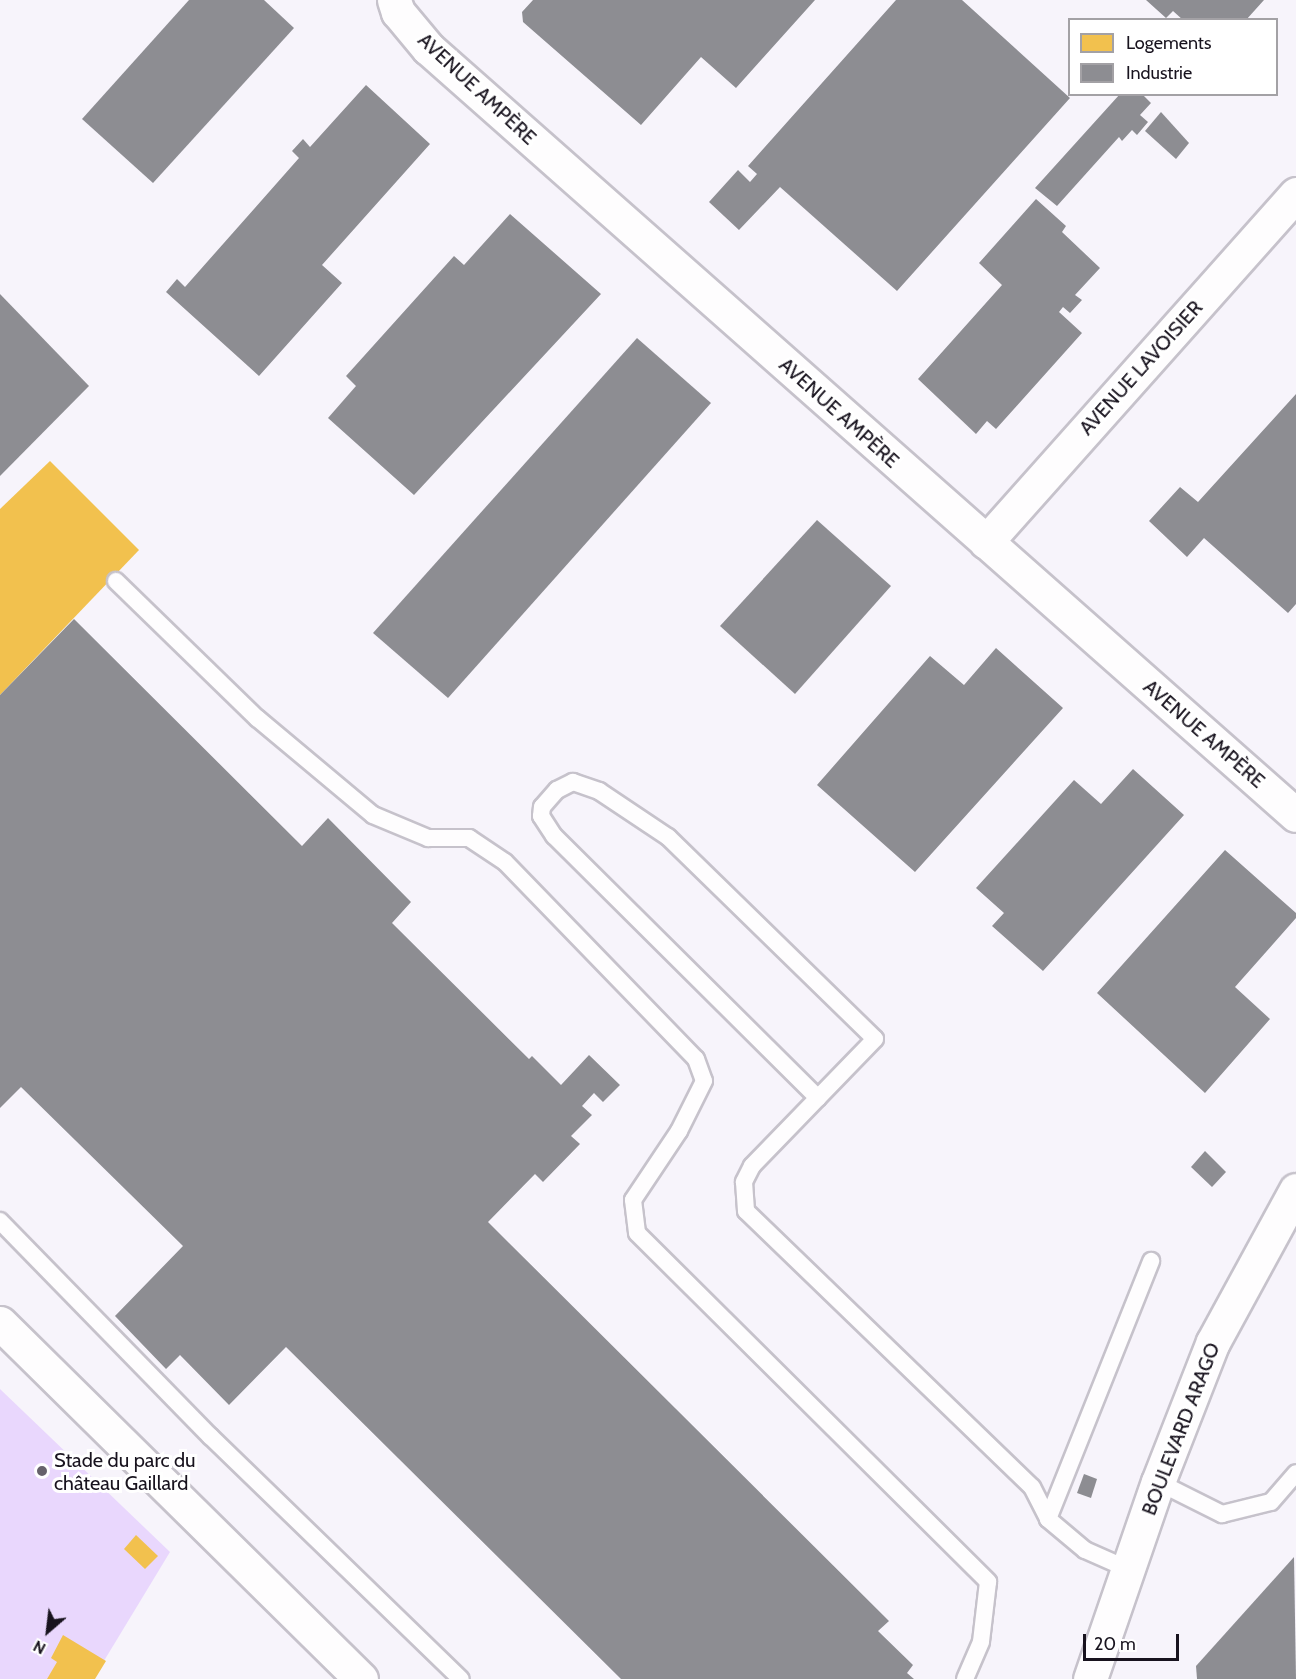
<!DOCTYPE html>
<html>
<head>
<meta charset="utf-8">
<style>
	body { margin:0 }
	#map { position:relative; width:1296px; height:1679px; overflow:hidden; background:#f7f4fb; font-family:Cabin,sans-serif }
	div>[style] { position:absolute }
	[style*='--x'] { left:calc(var(--x)*1px); top:calc(var(--y)*1px); width:calc(var(--w)*1px); rotate:calc(var(--a)*1deg) }
	.green>* { inset:0; background:#e9d7fd }
	.homes>* { inset:0; background:#f2c14e }
	.industry>* { inset:0; background:#8d8d92 }
	.roads { filter:drop-shadow(2px 0 #c6c2cb) drop-shadow(-2px 0 #c6c2cb) drop-shadow(0 2px #c6c2cb) drop-shadow(0 -2px #c6c2cb) }
	.service>* { height:16px; margin:-8px; padding:0 8px; transform-origin:8px; border-radius:8px; background:#fefdfe }
	.minor>* { height:33px; margin:-16.5px; padding:0 16.5px; transform-origin:16.5px; border-radius:16.5px; background:#fefdfe }
	.tertiary>* { height:33px; margin:-16.5px; padding:0 16.5px; transform-origin:16.5px; border-radius:16.5px; background:#fefdfe }
	.dots>* { width:16px; height:16px; translate:-50% -50%; box-sizing:border-box; border:3px solid #fff; border-radius:50% }
	span { translate:-50% -50%; white-space:nowrap; text-align:center; line-height:1.15; -webkit-text-stroke:6px #fff; paint-order:stroke }
	.street-label { font-size:20px; color:#18131e }
	.poi-label { font-size:20px; color:#18131e }
	.left { translate:0 -50%; text-align:left }
	.legend { position:absolute; left:1068px; top:18px; width:210px; height:78px; box-sizing:border-box; background:#fff; border:2px solid #a3a1a5; margin:0; padding:8px 10px; list-style:none; font-size:18px; color:#18131e }
	.legend li { display:flex; align-items:center; gap:12px; height:30px }
	.legend b { width:30px; border:2px solid #a3a1a5 }
	.north { position:absolute; left:18px; top:1601px; width:60px; height:60px; -webkit-text-stroke:4px #fff; paint-order:stroke; rotate:208deg; font-size:16px; font-weight:700; line-height:24px; text-align:center; color:#18131e }
	.north::after { content:''; display:block; margin:auto; width:21px; height:27px; background:#18131e; clip-path:polygon(50% 0,100% 100%,50% 72%,0 100%) }
	.scale { position:absolute; left:1083px; top:1634px; width:96px; height:27px; box-sizing:border-box; border:3px solid #18131e; border-top:0; padding-left:8px; font-size:18px; line-height:21px; white-space:nowrap; color:#18131e; -webkit-text-stroke:4px #fff; paint-order:stroke }
</style>
</head>
<body>
<div id="map">
	<div class="green">
		<i style="clip-path:polygon(0 1389px,170px 1552px,93px 1679px,0 1679px)"></i>
	</div>
	<div class="homes">
		<i style="clip-path:polygon(50px 461px,139px 550px,0 695px,0 509px)"></i>
		<i style="clip-path:polygon(136px 1535px,158px 1556px,145px 1569px,124px 1549px)"></i>
		<i style="clip-path:polygon(63px 1635px,106px 1661px,95px 1679px,47px 1679px,57px 1662px,51px 1658px)"></i>
	</div>
	<div class="industry">
		<i style="clip-path:polygon(189px 0,264px 0,294px 28px,153px 183px,82px 119px)"></i>
		<i style="clip-path:polygon(533px 0,815px 0,736px 88px,701px 57px,641px 125px,523px 22px,522px 12px)"></i>
		<i style="clip-path:polygon(896px 0,962px 0,1070px 98px,897px 291px,780px 187px,739px 230px,709px 202px,738px 170px,750px 182px,757px 174px,748px 166px)"></i>
		<i style="clip-path:polygon(1146px 0,1264px 0,1246px 20px,1183px 20px,1173px 11px,1166px 18px)"></i>
		<i style="clip-path:polygon(366px 85px,430px 144px,322px 265px,342px 283px,259px 376px,166px 292px,177px 279px,185px 287px,299px 158px,292px 151px,303px 139px,310px 147px)"></i>
		<i style="clip-path:polygon(1120px 94px,1142px 94px,1151px 103px,1140px 115px,1148px 122px,1137px 135px,1132px 130px,1122px 141px,1119px 137px,1057px 206px,1035px 188px)"></i>
		<i style="clip-path:polygon(1161px 112px,1189px 143px,1176px 159px,1145px 131px)"></i>
		<i style="clip-path:polygon(1036px 199px,1066px 226px,1062px 232px,1100px 268px,1075px 295px,1082px 300px,1070px 313px,1063px 307px,1059px 312px,1082px 333px,996px 429px,987px 421px,976px 434px,918px 379px,1002px 285px,979px 263px)"></i>
		<i style="clip-path:polygon(510px 214px,601px 294px,414px 495px,328px 418px,356px 386px,346px 376px,454px 256px,464px 265px)"></i>
		<i style="clip-path:polygon(0 294px,89px 386px,0 476px)"></i>
		<i style="clip-path:polygon(637px 338px,711px 403px,448px 698px,373px 633px)"></i>
		<i style="clip-path:polygon(1296px 394px,1296px 604px,1288px 613px,1204px 538px,1187px 557px,1149px 521px,1180px 487px,1198px 502px)"></i>
		<i style="clip-path:polygon(817px 520px,891px 586px,795px 694px,720px 626px)"></i>
		<i style="clip-path:polygon(74px 619px,302px 846px,328px 818px,411px 902px,392px 923px,529px 1059px,532px 1056px,561px 1085px,589px 1055px,620px 1085px,603px 1102px,594px 1093px,582px 1106px,592px 1115px,571px 1136px,580px 1144px,543px 1182px,535px 1174px,488px 1222px,889px 1621px,878px 1631px,913px 1665px,907px 1673px,914px 1679px,621px 1679px,286px 1347px,229px 1405px,180px 1355px,166px 1369px,115px 1316px,183px 1246px,21px 1087px,0 1108px,0 695px)"></i>
		<i style="clip-path:polygon(996px 648px,1063px 708px,915px 872px,817px 785px,930px 656px,964px 685px)"></i>
		<i style="clip-path:polygon(1133px 769px,1184px 815px,1043px 971px,992px 926px,1004px 913px,976px 888px,1074px 780px,1101px 804px)"></i>
		<i style="clip-path:polygon(1225px 850px,1296px 913px,1296px 918px,1235px 987px,1270px 1019px,1205px 1093px,1097px 993px)"></i>
		<i style="clip-path:polygon(1205px 1151px,1226px 1172px,1212px 1187px,1191px 1167px)"></i>
		<i style="clip-path:polygon(1084px 1474px,1097px 1479px,1091px 1498px,1077px 1493px)"></i>
		<i style="clip-path:polygon(1294px 1557px,1296px 1679px,1197px 1679px,1196px 1666px)"></i>
	</div>
	<div class="roads">
		<div class="service">
			<i style="--x:116;--y:581;--w:197;--a:44.2"></i>
			<i style="--x:257;--y:718;--w:151;--a:39.9"></i>
			<i style="--x:373;--y:815;--w:60;--a:22.7"></i>
			<i style="--x:428;--y:838;--w:41;--a:0"></i>
			<i style="--x:469;--y:838;--w:43;--a:33.7"></i>
			<i style="--x:505;--y:862;--w:274;--a:45.9"></i>
			<i style="--x:696;--y:1059;--w:23;--a:70"></i>
			<i style="--x:704;--y:1081;--w:56;--a:116.6"></i>
			<i style="--x:679;--y:1131;--w:83;--a:123.7"></i>
			<i style="--x:633;--y:1200;--w:33;--a:83"></i>
			<i style="--x:637;--y:1233;--w:495;--a:44.8"></i>
			<i style="--x:988;--y:1582;--w:60;--a:96.7"></i>
			<i style="--x:981;--y:1642;--w:40;--a:113.4"></i>
			<i style="--x:818;--y:1098;--w:372;--a:-135.2"></i>
			<i style="--x:554;--y:836;--w:24;--a:-123"></i>
			<i style="--x:541;--y:816;--w:9;--a:-84"></i>
			<i style="--x:542;--y:807;--w:23;--a:-49"></i>
			<i style="--x:557;--y:790;--w:18;--a:-27"></i>
			<i style="--x:573;--y:782;--w:28;--a:19"></i>
			<i style="--x:599;--y:791;--w:83;--a:33.7"></i>
			<i style="--x:668;--y:837;--w:289;--a:44.3"></i>
			<i style="--x:875;--y:1039;--w:177;--a:134.1"></i>
			<i style="--x:752;--y:1166;--w:18;--a:117"></i>
			<i style="--x:744;--y:1182;--w:29;--a:86"></i>
			<i style="--x:746;--y:1211;--w:397;--a:44"></i>
			<i style="--x:1032;--y:1487;--w:36;--a:63"></i>
			<i style="--x:1048;--y:1519;--w:48;--a:40"></i>
			<i style="--x:1085;--y:1550;--w:47;--a:23.8"></i>
			<i style="--x:0;--y:1221;--w:301;--a:45.7"></i>
			<i style="--x:210;--y:1436;--w:349;--a:44.1"></i>
			<i style="--x:1158;--y:1482;--w:72;--a:26.6"></i>
			<i style="--x:1222;--y:1514;--w:50;--a:-13.8"></i>
			<i style="--x:1271;--y:1502;--w:38;--a:-49"></i>
			<i style="--x:1048;--y:1519;--w:278;--a:-68.2"></i>
		</div>
		<div class="minor">
			<i style="--x:394;--y:0;--w:13;--a:72"></i>
			<i style="--x:398;--y:12;--w:47;--a:50.2"></i>
			<i style="--x:428;--y:48;--w:1158;--a:41.47"></i>
			<i style="--x:986;--y:542;--w:466;--a:-48.3"></i>
			<i style="--x:1090;--y:1679;--w:208;--a:-71"></i>
			<i style="--x:1158;--y:1482;--w:150;--a:-68.6"></i>
			<i style="--x:1213;--y:1342;--w:173;--a:-61.4"></i>
		</div>
		<div class="tertiary">
			<i style="--x:0;--y:1323;--w:507;--a:44.6"></i>
		</div>
	</div>
	<div class="dots">
		<i style="left:42px;top:1471px;background:#66626b"></i>
	</div>
	<div class="street-label">
		<span style="left:477px;top:89px;rotate:43deg">AVENUE AMPÈRE</span>
		<span style="left:1141px;top:368px;rotate:-48deg">AVENUE LAVOISIER</span>
		<span style="left:839px;top:413px;rotate:42deg">AVENUE AMPÈRE</span>
		<span style="left:1204px;top:734px;rotate:41deg">AVENUE AMPÈRE</span>
		<span style="left:1181px;top:1429px;rotate:-69deg">BOULEVARD ARAGO</span>
	</div>
	<div class="poi-label">
		<span class="left" style="left:54px;top:1472px">Stade du parc du<br>château Gaillard</span>
	</div>
	<ul class="legend">
	<li><b style="height:16px;background:#f2c14e"></b>Logements</li>
	<li><b style="height:16px;background:#8d8d92"></b>Industrie</li>
	</ul>
	<div class="north">N</div>
	<div class="scale">20 m</div>
</div>
</body>
</html>
